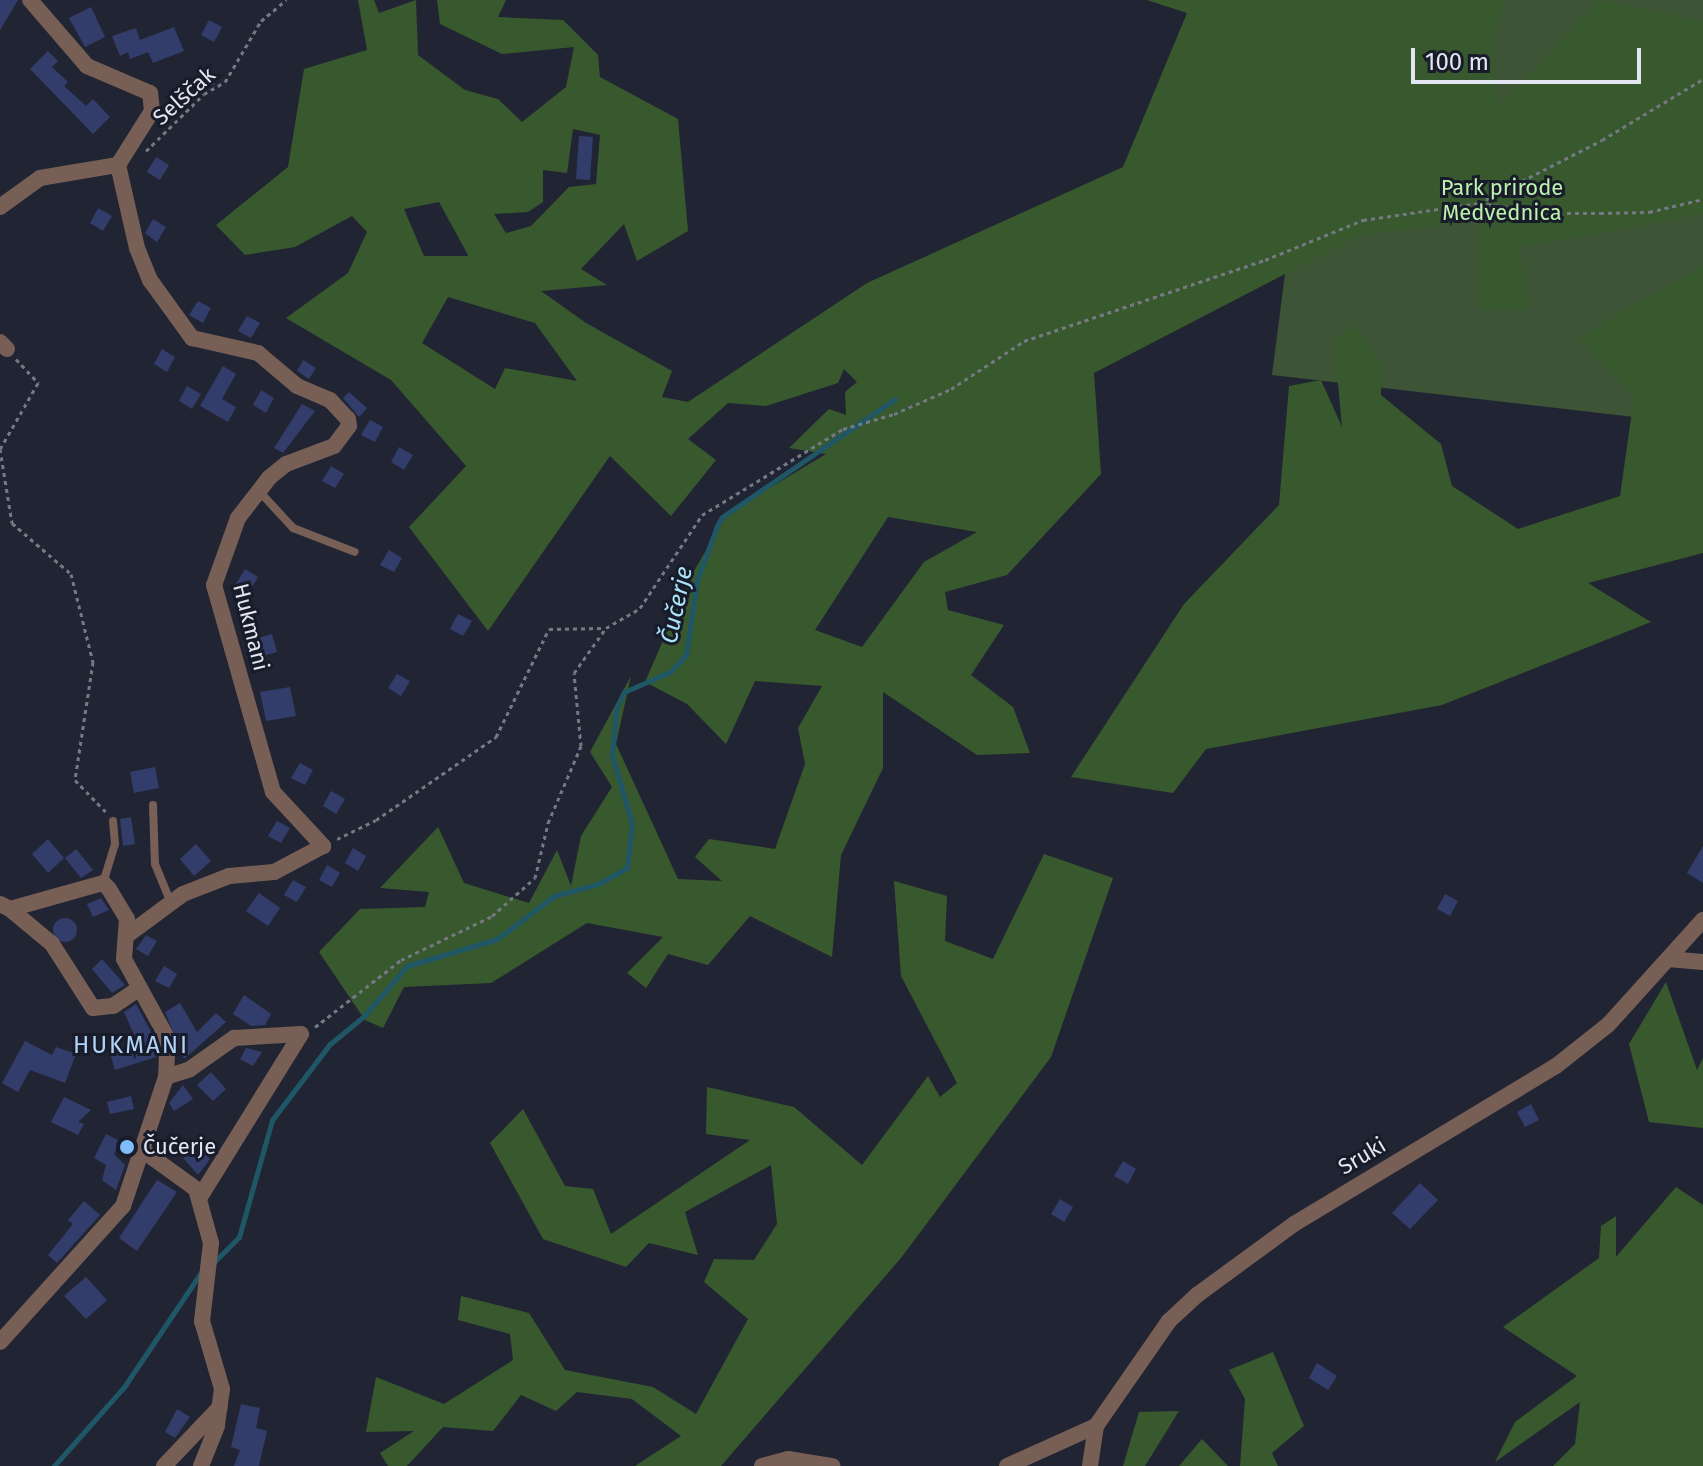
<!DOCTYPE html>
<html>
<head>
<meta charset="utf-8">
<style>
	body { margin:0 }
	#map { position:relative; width:1703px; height:1466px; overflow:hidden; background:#212533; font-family:"Fira Sans",sans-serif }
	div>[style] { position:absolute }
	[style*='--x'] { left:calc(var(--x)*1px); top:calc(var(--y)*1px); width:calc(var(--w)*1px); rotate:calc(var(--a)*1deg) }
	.green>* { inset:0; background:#3d5436 }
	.forest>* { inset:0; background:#38592d }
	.stream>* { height:5px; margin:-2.5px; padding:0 2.5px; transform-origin:2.5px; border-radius:2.5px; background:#1f5767 }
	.building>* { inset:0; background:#333d6b }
	.round { border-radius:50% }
	.path>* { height:3px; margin-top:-1.5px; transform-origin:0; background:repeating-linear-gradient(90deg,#757885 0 4px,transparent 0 8px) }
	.service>* { height:8px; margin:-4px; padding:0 4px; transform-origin:4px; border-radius:4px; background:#785f56 }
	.minor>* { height:16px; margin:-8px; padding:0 8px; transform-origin:8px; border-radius:8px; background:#785f56 }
	.dots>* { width:22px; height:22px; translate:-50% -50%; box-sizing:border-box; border:4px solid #181b29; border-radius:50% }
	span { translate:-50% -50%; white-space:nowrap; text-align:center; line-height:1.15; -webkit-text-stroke:6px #181b29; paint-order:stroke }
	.street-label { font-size:22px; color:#e3e6f0 }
	.park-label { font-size:22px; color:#bbf1aa }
	.poi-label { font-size:22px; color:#e3e6f0 }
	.left { translate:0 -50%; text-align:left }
	.water-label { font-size:24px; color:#a9e4f7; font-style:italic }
	.neighbourhood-label { font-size:24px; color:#b1d4f6; letter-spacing:2px }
	.scale { position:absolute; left:1411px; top:48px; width:230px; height:36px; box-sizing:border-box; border:4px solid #e3e6f0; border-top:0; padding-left:10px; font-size:24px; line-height:28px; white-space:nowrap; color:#e3e6f0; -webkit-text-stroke:6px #181b29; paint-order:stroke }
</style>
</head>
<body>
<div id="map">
	<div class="green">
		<i style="clip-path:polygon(1320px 0,1703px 0,1703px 425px,1272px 375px)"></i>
	</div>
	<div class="forest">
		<i style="clip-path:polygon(evenodd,358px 0,374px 0,379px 13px,416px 0,418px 55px,465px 90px,498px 99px,522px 122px,566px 87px,574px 47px,502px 54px,440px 24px,437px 0,506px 0,498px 17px,563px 20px,598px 55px,600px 77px,678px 119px,688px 231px,637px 261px,624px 224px,581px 269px,607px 285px,541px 291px,586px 323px,672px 371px,662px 397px,688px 402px,867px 283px,1123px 167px,1187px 13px,1147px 0,1505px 0,1492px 44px,1499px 107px,1600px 0,1703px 21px,1703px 214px,1520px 247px,1528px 309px,1479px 310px,1481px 221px,1360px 235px,1094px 373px,1101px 474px,1007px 575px,945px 592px,948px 610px,1004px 625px,971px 675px,1013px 707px,1030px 753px,977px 755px,883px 692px,883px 768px,841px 855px,832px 957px,750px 916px,708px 965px,668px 954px,646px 988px,627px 973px,663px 937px,587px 923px,491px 983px,404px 987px,383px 1028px,365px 1020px,319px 952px,360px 909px,425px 907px,429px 892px,380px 888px,438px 827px,464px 883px,529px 903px,557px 850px,571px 886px,581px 836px,612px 787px,590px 752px,631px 676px,616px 744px,678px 879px,722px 881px,695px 857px,709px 839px,775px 849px,805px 764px,798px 728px,822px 686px,755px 681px,726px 744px,687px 704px,645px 682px,691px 576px,728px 513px,826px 454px,789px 448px,829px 409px,846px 415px,845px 392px,857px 382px,844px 369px,838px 383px,766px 406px,728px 403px,688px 439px,716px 460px,671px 516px,610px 456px,488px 631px,409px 527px,466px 466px,391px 380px,286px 318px,348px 273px,367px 232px,352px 216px,295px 247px,245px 255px,216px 225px,288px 167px,304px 69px,367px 50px,358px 0,573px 129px,600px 135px,596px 184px,569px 187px,531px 226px,506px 233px,494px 214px,528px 212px,543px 202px,543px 170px,567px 173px,573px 129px,358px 0,439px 202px,468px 255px,468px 256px,424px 256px,404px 209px,439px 202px,358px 0,448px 297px,535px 323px,577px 381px,505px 368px,495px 389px,422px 343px,448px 297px,358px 0,888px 517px,977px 532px,924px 562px,862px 647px,815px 630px,888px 517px)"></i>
		<i style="clip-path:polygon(1703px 266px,1703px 553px,1588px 583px,1651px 622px,1442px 705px,1206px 749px,1173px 793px,1071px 777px,1184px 604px,1279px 505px,1289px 386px,1321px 380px,1342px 427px,1334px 340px,1356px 325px,1382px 366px,1381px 395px,1441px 444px,1452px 486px,1518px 529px,1620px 496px,1634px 397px,1579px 337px)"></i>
		<i style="clip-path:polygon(1044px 854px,1113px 878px,1051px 1057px,901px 1258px,721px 1466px,635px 1466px,681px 1436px,632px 1399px,577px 1392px,556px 1411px,521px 1395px,493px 1431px,443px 1427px,407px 1466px,388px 1466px,380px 1453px,414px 1431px,366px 1432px,376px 1377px,444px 1404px,513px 1360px,510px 1334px,458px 1320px,461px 1296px,529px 1313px,565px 1370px,653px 1387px,696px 1414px,748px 1319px,704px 1282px,714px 1259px,754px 1260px,777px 1224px,771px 1165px,685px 1212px,698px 1255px,649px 1243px,626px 1267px,543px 1239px,490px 1143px,523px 1109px,565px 1186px,593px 1189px,611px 1234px,750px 1140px,706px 1134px,707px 1087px,794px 1107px,862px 1165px,928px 1076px,940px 1097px,957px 1083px,901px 976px,894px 881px,947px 896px,945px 941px,993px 959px)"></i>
		<i style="clip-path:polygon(1666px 982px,1697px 1070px,1703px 1058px,1703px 1128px,1649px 1122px,1629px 1044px)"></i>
		<i style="clip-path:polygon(1676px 1187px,1703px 1205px,1703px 1466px,1553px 1466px,1575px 1444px,1580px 1402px,1495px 1462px,1515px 1422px,1577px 1376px,1503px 1327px,1599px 1258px,1601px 1226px,1616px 1216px,1616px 1257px)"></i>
		<i style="clip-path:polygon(1273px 1352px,1304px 1426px,1272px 1453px,1278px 1466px,1240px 1466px,1245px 1399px,1229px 1370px)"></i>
		<i style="clip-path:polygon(1179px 1411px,1145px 1466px,1123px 1466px,1139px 1412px)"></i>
		<i style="clip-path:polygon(1202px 1439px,1228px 1466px,1179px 1466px)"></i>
	</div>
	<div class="stream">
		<i style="--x:213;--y:1263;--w:37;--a:-45"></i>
		<i style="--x:239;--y:1237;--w:122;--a:-74.2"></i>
		<i style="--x:272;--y:1120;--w:96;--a:-52.7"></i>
		<i style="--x:330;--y:1044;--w:44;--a:-39.5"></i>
		<i style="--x:364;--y:1016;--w:66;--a:-49.3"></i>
		<i style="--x:407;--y:966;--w:94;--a:-16.7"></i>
		<i style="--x:497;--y:939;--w:71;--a:-37"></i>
		<i style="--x:554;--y:896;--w:46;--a:-15.3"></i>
		<i style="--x:598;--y:884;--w:33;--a:-29"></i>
		<i style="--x:627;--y:868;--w:44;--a:-83.5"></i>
		<i style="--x:632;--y:824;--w:72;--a:-106.2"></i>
		<i style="--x:612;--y:755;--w:46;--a:-85"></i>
		<i style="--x:616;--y:709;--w:19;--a:-65"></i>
		<i style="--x:624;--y:692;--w:50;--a:-23.5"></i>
		<i style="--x:670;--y:672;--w:23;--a:-47"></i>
		<i style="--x:686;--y:655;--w:76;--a:-81.7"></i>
		<i style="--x:697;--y:580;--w:58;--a:-69.7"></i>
		<i style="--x:717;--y:526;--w:10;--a:-61"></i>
		<i style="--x:722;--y:517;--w:209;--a:-34.3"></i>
		<i style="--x:54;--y:1466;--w:106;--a:-48.5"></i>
		<i style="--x:124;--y:1387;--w:140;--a:-56.1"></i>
	</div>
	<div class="building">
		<i style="clip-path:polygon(0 0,18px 0,0 30px)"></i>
		<i style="clip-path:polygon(91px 7px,105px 37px,85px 47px,69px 18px)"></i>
		<i style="clip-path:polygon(209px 20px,222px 27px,214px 42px,201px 35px)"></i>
		<i style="clip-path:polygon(174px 27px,184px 51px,153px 63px,148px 52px,130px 59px,128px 52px,120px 56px,112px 36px,136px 28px,140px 40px)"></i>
		<i style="clip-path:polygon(48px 51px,58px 61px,52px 67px,68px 82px,64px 86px,86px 106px,93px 99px,110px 117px,93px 134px,30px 69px)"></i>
		<i style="clip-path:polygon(209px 71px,215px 84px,202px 90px,196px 77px)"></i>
		<i style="clip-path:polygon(579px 136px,593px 137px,590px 180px,576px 179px)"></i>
		<i style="clip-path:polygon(156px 157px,169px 165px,160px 180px,147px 172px)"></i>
		<i style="clip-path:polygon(98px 208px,112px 216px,103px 231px,90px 223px)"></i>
		<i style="clip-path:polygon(153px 219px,166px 227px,157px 242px,145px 233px)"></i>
		<i style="clip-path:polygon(198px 301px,211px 308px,203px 323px,189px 315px)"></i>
		<i style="clip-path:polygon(247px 316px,260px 323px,251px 338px,238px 331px)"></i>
		<i style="clip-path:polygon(162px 349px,175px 357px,167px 372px,154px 364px)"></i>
		<i style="clip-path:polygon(303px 360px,316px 368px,309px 379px,297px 371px)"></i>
		<i style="clip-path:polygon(223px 366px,236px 374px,222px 399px,236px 407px,228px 422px,200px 406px)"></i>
		<i style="clip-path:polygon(187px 386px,201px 394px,192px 409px,179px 401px)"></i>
		<i style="clip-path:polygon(261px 390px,274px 398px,266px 413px,253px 405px)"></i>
		<i style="clip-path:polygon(349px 392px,367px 408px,359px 417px,343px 398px)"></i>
		<i style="clip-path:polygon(302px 404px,315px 411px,283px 453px,274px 448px)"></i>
		<i style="clip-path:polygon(370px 420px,383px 427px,375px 442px,361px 435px)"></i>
		<i style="clip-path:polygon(399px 447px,413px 455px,404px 470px,391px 462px)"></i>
		<i style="clip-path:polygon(331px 466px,344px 474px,335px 488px,322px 481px)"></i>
		<i style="clip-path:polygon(389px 550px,402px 558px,394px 572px,380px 565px)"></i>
		<i style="clip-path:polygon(245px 569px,258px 577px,249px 592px,236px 584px)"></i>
		<i style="clip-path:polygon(458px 614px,472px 621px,463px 636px,450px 629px)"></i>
		<i style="clip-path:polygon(272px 634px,277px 652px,249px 660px,244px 642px)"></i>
		<i style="clip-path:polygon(397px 674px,410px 681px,401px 696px,388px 688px)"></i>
		<i style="clip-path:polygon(290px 687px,296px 716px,266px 721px,260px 692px)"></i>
		<i style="clip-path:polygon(300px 763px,313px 770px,305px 785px,291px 778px)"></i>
		<i style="clip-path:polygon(155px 767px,159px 788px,134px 793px,130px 772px)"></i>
		<i style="clip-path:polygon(331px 791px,345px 799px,336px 814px,323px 806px)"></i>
		<i style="clip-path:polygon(131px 817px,135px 844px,123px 846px,120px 819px)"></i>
		<i style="clip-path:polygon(277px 821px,290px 828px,281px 843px,268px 836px)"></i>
		<i style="clip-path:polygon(48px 839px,64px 858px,48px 873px,32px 854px)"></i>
		<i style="clip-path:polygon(196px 844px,211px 861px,194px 876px,180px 859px)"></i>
		<i style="clip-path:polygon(1703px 846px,1703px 883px,1687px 873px)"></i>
		<i style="clip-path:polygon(353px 848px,366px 856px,358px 871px,345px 863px)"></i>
		<i style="clip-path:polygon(76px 849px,93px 870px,81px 878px,65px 858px)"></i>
		<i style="clip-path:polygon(327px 865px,340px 873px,332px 887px,319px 880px)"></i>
		<i style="clip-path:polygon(293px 880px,306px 887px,297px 902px,284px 895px)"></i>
		<i style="clip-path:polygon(259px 893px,280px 908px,268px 926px,246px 911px)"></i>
		<i style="clip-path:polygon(1445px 894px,1458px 901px,1450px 916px,1437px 909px)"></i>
		<i style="clip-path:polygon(101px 898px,109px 910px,93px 917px,87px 904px)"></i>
		<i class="round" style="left:53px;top:918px;width:24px;height:24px"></i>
		<i style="clip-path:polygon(146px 935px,157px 941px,148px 956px,136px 949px)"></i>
		<i style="clip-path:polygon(102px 959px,125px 985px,112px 993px,92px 969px)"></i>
		<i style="clip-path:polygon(164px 966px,177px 974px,169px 988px,155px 981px)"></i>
		<i style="clip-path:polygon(244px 995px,271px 1014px,265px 1025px,251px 1026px,233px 1014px)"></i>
		<i style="clip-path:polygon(180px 1003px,197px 1032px,216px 1013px,226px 1022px,184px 1059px,165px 1012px)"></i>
		<i style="clip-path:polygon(136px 1004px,154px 1037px,156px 1057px,115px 1070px,111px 1056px,139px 1046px,124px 1012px)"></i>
		<i style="clip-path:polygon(25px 1041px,52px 1055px,56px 1047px,76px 1054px,65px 1083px,30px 1070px,18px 1092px,2px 1083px)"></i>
		<i style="clip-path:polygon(246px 1048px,262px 1052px,253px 1066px,240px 1059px)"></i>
		<i style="clip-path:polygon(211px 1072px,226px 1089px,213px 1101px,197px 1085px)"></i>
		<i style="clip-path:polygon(183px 1085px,193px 1099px,174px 1111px,169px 1103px)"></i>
		<i style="clip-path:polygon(131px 1096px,134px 1109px,110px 1114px,107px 1102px)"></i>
		<i style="clip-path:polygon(64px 1097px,91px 1110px,78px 1122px,84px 1124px,78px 1135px,51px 1122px)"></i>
		<i style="clip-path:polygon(1531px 1104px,1539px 1120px,1525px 1127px,1517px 1112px)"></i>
		<i style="clip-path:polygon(106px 1134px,120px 1141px,114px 1154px,125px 1165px,116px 1190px,102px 1180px,106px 1165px,94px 1158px)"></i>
		<i style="clip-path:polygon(197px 1145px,210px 1159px,198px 1175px,183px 1158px)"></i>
		<i style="clip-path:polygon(1123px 1161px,1136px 1169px,1128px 1184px,1114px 1176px)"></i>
		<i style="clip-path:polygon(157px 1180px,177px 1192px,137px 1251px,119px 1238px)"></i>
		<i style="clip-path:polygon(1420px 1183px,1438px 1200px,1410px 1229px,1392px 1213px)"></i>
		<i style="clip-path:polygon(1060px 1199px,1073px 1207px,1064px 1222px,1051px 1214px)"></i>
		<i style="clip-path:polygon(84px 1201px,100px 1215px,57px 1263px,48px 1255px,73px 1224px,68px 1220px)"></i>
		<i style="clip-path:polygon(86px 1277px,107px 1300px,86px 1319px,64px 1296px)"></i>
		<i style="clip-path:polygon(1317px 1363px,1337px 1376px,1328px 1390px,1309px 1378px)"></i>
		<i style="clip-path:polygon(241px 1404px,260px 1408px,256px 1428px,267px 1431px,259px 1466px,234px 1466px,240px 1450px,231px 1447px)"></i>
		<i style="clip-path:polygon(177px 1409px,190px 1417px,175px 1438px,165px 1432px)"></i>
	</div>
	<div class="path">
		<i style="--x:146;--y:151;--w:81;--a:-44.5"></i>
		<i style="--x:204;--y:94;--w:24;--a:-30"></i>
		<i style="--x:225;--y:82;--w:71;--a:-59.5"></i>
		<i style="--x:261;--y:21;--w:33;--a:-40"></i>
		<i style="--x:1479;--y:203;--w:138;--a:-27.1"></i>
		<i style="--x:1602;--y:140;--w:118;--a:-31.1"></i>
		<i style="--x:16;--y:359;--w:33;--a:47"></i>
		<i style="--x:38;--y:383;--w:76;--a:119.9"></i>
		<i style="--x:0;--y:449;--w:75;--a:80.8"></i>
		<i style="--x:12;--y:523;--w:78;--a:40.8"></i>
		<i style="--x:71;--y:574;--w:91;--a:76"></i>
		<i style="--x:93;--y:662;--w:119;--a:98.7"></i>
		<i style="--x:75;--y:780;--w:45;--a:45.9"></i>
		<i style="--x:337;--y:839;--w:43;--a:-26"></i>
		<i style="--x:376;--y:820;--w:146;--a:-34.7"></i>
		<i style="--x:496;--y:737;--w:120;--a:-63.9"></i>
		<i style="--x:549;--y:629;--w:55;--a:-1"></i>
		<i style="--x:315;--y:1027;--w:109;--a:-37.9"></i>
		<i style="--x:401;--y:960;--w:101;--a:-25.8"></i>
		<i style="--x:492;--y:916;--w:57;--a:-41.5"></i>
		<i style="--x:535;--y:878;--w:57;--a:-76.7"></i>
		<i style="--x:548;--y:823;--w:84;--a:-66.8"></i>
		<i style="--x:581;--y:746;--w:73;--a:-95.5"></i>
		<i style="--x:574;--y:673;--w:55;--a:-54.6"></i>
		<i style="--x:606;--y:628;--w:39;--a:-30"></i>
		<i style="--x:640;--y:608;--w:112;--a:-56.3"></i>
		<i style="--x:702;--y:515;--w:165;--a:-31.4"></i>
		<i style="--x:843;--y:429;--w:53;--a:-16.4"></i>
		<i style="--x:894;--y:414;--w:62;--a:-23.7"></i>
		<i style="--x:951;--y:389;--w:87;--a:-33.3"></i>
		<i style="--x:1024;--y:341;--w:254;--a:-18.6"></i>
		<i style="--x:1265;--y:260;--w:106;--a:-22.2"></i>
		<i style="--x:1363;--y:220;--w:117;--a:-8.3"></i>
		<i style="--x:1479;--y:203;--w:73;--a:7.9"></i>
		<i style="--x:1551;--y:213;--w:49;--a:0"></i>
		<i style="--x:1600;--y:213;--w:49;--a:-1.2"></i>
		<i style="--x:1649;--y:212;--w:56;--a:-13.5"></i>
	</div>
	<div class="service">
		<i style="--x:259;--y:491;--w:50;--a:47.4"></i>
		<i style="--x:293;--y:528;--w:66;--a:21.2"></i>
		<i style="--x:153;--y:805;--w:59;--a:88.1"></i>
		<i style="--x:155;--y:864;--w:42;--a:67.7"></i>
		<i style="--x:103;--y:883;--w:41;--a:-72.9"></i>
		<i style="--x:115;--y:844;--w:23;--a:-95"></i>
	</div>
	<div class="minor">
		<i style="--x:118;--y:165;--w:85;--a:77.1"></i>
		<i style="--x:137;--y:248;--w:35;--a:68"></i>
		<i style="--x:150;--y:280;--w:72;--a:54.1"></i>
		<i style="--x:192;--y:338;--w:68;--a:12.8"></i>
		<i style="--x:258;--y:353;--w:51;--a:40.2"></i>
		<i style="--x:297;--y:386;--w:36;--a:23"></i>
		<i style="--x:330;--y:400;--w:26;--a:47"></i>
		<i style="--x:348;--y:419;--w:7;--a:82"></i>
		<i style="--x:349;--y:426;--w:25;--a:127"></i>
		<i style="--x:334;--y:446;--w:51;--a:159.4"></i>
		<i style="--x:286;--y:464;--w:22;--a:141"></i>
		<i style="--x:269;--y:478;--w:51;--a:127.8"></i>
		<i style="--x:238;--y:518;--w:71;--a:109.7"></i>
		<i style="--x:214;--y:585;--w:215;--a:74.1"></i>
		<i style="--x:273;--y:792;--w:74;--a:47.2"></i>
		<i style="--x:323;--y:846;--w:55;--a:152"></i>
		<i style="--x:274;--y:872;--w:45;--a:174.9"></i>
		<i style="--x:229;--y:876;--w:49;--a:158.6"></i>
		<i style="--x:183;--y:894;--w:67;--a:143.5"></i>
		<i style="--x:0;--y:207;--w:49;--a:-35.9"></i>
		<i style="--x:40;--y:178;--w:79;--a:-9.5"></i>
		<i style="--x:118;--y:165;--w:64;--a:-57.8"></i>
		<i style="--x:152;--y:111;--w:18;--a:-96"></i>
		<i style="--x:150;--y:93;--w:69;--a:-156.8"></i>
		<i style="--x:87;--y:66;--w:87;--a:-130.8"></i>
		<i style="--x:0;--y:342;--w:10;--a:45"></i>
		<i style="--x:0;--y:904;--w:11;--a:27"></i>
		<i style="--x:10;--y:909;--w:97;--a:-15.6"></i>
		<i style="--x:103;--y:883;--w:8;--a:45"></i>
		<i style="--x:109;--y:889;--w:35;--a:59"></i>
		<i style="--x:127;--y:919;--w:40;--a:94.3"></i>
		<i style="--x:124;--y:959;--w:85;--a:61.3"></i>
		<i style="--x:165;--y:1034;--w:19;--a:84"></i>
		<i style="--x:167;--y:1053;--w:24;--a:92"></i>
		<i style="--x:166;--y:1077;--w:136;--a:108.4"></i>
		<i style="--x:123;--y:1206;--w:183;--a:132.1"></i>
		<i style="--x:10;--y:909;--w:55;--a:39.8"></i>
		<i style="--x:52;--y:944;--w:76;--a:57.4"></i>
		<i style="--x:93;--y:1008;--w:20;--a:-6"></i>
		<i style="--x:113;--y:1006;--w:32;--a:-34"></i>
		<i style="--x:1668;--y:959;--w:35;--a:5"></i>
		<i style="--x:166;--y:1077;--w:25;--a:-18"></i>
		<i style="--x:190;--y:1069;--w:54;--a:-35.2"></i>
		<i style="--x:234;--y:1038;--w:67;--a:-3.4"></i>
		<i style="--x:301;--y:1034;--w:192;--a:121.8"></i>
		<i style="--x:142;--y:1150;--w:67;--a:35.8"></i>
		<i style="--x:196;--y:1189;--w:56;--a:74.5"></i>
		<i style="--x:211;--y:1243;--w:79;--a:96.6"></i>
		<i style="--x:202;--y:1321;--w:71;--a:73.6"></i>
		<i style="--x:222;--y:1389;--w:37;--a:98"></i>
		<i style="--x:217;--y:1426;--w:43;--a:111.8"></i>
		<i style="--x:164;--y:1466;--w:81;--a:-46.5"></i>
		<i style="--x:762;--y:1466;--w:27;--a:-15"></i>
		<i style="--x:788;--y:1459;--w:45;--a:9"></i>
		<i style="--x:1007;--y:1466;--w:98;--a:-24.2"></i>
		<i style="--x:1090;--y:1466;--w:40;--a:-81.5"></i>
		<i style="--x:1096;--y:1426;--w:128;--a:-55.2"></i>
		<i style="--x:1169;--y:1321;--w:38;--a:-43"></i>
		<i style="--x:1197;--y:1295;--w:120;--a:-36.2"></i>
		<i style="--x:1294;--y:1224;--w:306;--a:-31.1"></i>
		<i style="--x:1556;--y:1066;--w:66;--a:-38.3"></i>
		<i style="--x:1608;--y:1025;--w:142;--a:-47.9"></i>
	</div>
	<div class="dots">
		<i style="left:127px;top:1147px;background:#7ebdf9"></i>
	</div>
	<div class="street-label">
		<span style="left:184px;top:96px;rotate:-42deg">Selščak</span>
		<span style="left:251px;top:627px;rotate:76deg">Hukmani</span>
		<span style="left:1362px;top:1156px;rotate:-31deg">Sruki</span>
	</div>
	<div class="park-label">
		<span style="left:1502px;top:200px">Park prirode<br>Medvednica</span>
	</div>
	<div class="poi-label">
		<span class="left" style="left:143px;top:1147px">Čučerje</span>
	</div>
	<div class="water-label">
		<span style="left:677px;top:605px;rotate:-78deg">Čučerje</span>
	</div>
	<div class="neighbourhood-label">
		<span style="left:131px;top:1046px">HUKMANI</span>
	</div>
	<div class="scale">100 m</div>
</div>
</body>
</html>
